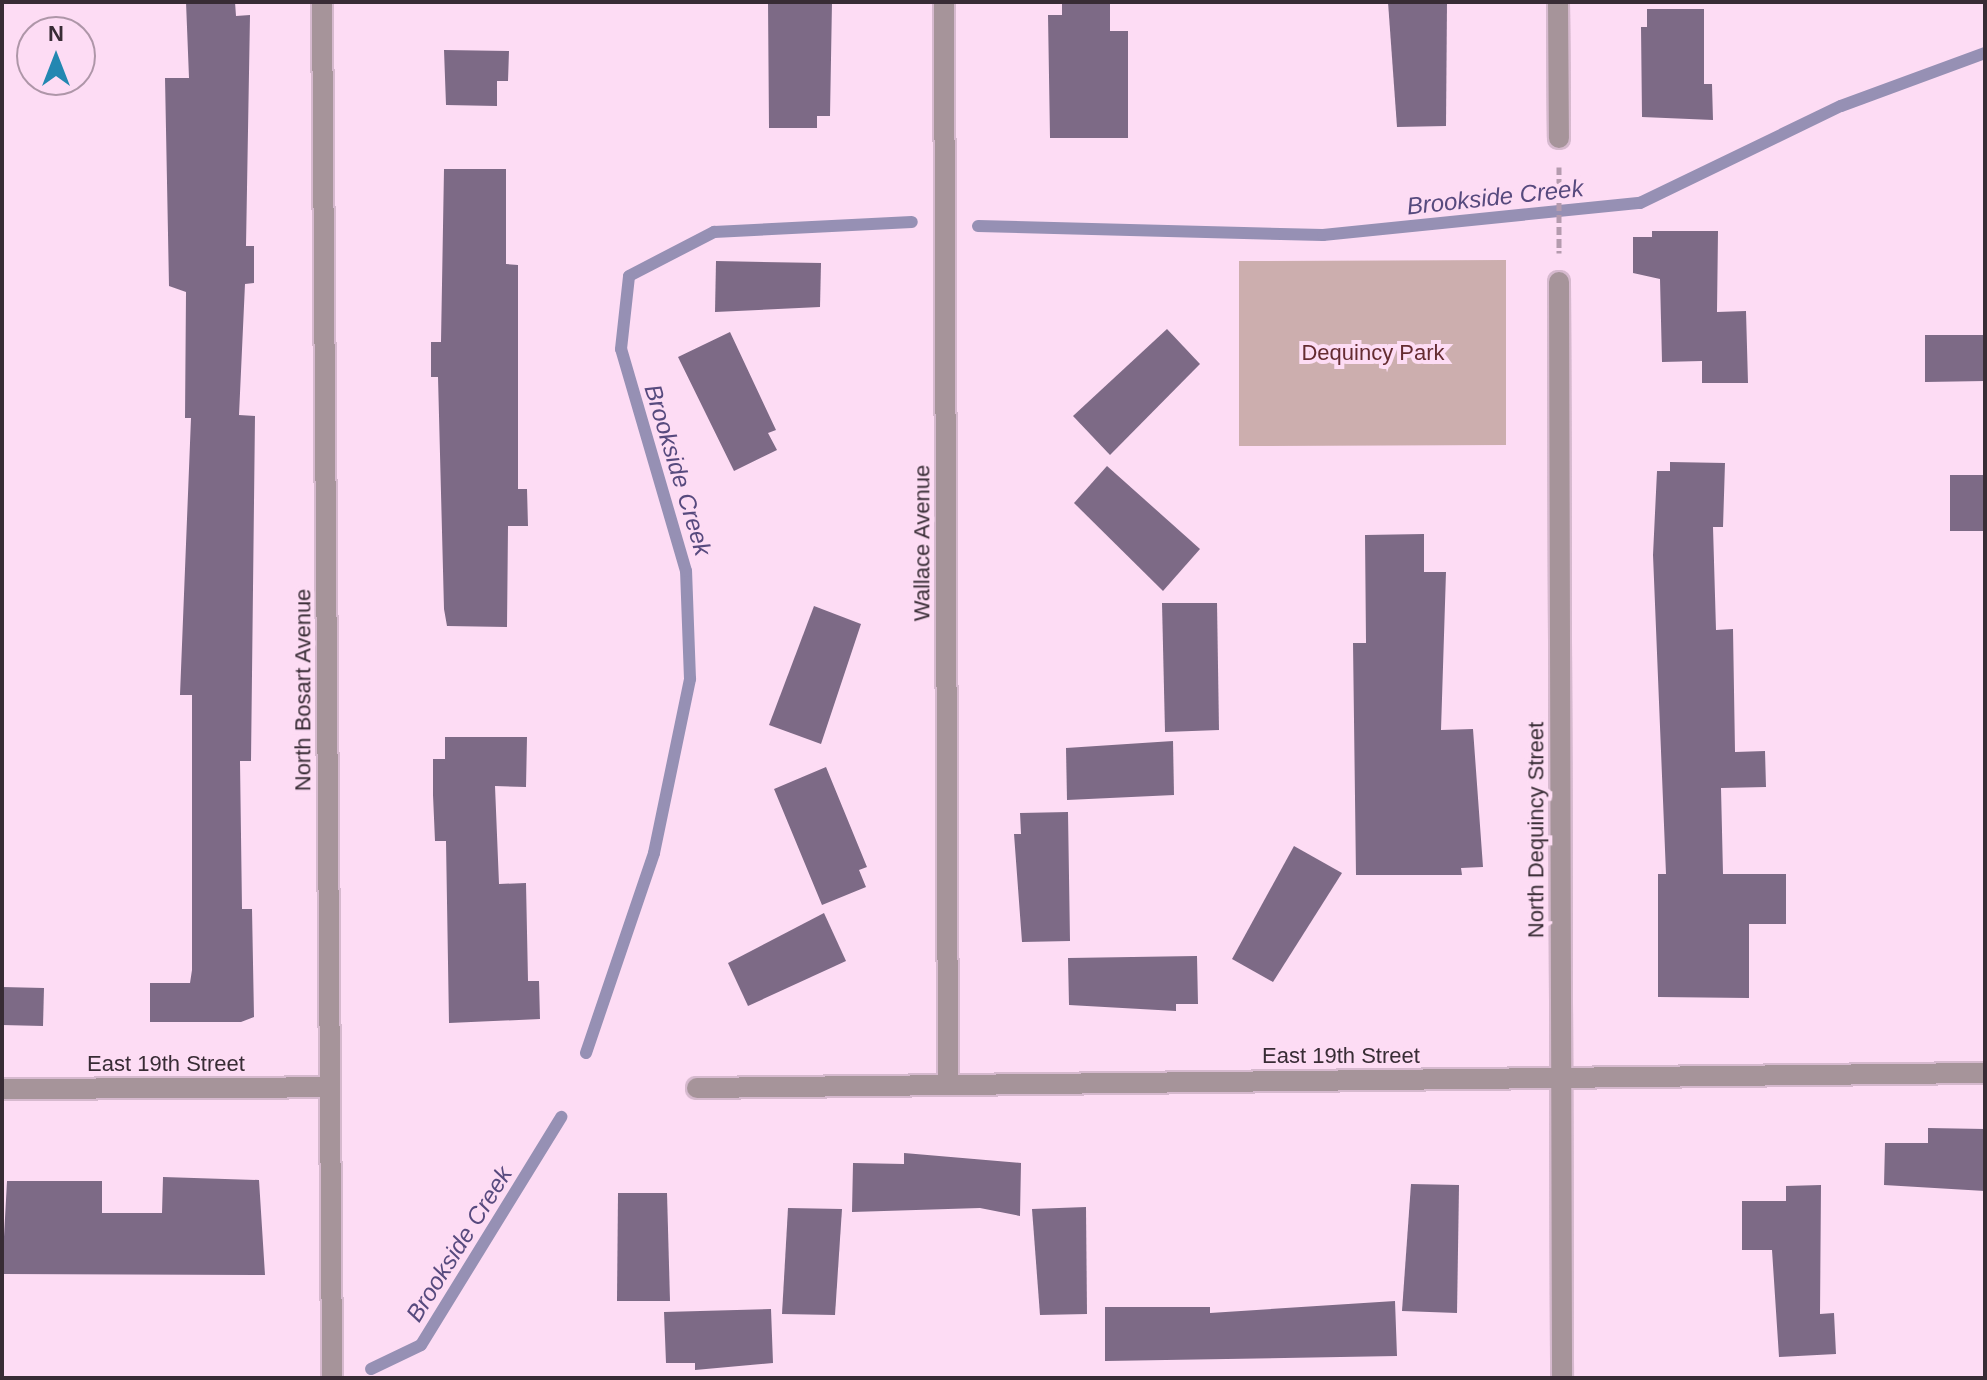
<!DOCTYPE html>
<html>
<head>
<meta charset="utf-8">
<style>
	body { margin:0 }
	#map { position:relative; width:1987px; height:1380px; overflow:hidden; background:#fddcf4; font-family:Arial,sans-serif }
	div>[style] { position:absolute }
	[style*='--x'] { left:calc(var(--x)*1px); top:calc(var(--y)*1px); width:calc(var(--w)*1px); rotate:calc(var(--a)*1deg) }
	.green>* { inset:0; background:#ccaeae }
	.stream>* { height:12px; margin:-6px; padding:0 6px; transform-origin:6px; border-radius:6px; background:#9690b4 }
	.building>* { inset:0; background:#7d6a86 }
	.path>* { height:5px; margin-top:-2.5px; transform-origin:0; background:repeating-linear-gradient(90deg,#b49bae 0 8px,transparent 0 12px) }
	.roads { filter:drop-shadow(2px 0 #d6b9ce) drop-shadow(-2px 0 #d6b9ce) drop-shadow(0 2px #d6b9ce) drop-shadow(0 -2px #d6b9ce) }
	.minor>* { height:20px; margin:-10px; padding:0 10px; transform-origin:10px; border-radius:10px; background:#a6949a }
	.tertiary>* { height:20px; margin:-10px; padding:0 10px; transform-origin:10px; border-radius:10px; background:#a6949a }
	span { translate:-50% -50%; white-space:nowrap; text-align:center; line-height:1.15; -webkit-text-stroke:8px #fddcf4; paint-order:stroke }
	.park-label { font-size:22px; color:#652c31 }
	.street-label { font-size:22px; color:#382c35 }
	.water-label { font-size:24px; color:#574a7e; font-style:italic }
	.frame { position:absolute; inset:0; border:4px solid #382c35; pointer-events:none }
	.north { position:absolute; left:16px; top:16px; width:80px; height:80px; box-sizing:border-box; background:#fddcf4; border:2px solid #ae96a8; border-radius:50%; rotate:0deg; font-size:22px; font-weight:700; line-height:32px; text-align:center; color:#382c35 }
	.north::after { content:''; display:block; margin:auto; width:28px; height:36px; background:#2387b1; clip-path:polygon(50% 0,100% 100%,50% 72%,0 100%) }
</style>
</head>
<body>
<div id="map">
	<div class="green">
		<i style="clip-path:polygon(1506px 260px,1506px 445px,1239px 446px,1239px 261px)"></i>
	</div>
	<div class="stream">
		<i style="--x:978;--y:226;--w:345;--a:1.5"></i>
		<i style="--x:1323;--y:235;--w:319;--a:-5.8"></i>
		<i style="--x:1640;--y:203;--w:223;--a:-25.8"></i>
		<i style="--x:1841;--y:106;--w:153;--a:-20.2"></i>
		<i style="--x:586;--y:1053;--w:211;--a:-71.2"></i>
		<i style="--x:654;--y:853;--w:178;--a:-78.3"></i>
		<i style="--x:690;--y:679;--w:108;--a:-92.1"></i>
		<i style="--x:686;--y:571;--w:231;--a:-106.3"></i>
		<i style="--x:621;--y:349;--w:73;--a:-83.7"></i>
		<i style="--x:629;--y:276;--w:96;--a:-27.4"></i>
		<i style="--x:714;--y:232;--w:198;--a:-2.9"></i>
		<i style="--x:371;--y:1369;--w:55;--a:-25.6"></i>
		<i style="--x:421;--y:1345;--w:268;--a:-58.4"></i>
	</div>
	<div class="building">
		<i style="clip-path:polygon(186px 2px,235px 2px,236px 16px,250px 15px,246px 246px,254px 246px,254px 283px,245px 284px,239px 415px,255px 416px,251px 761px,240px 761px,242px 909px,252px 909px,254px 1017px,241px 1022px,150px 1022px,150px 983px,190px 983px,192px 970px,192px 695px,180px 695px,191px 418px,185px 418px,186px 292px,169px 286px,165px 78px,189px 78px)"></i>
		<i style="clip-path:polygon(768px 2px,832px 2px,830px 116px,817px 116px,817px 128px,769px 128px)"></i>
		<i style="clip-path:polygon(1388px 2px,1447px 2px,1446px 126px,1397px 127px)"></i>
		<i style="clip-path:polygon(1062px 3px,1110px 3px,1110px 31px,1128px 31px,1128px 138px,1050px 138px,1048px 15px,1062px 15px)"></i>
		<i style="clip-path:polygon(1647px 9px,1704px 9px,1704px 84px,1712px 84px,1713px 120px,1642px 117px,1641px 27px,1647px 27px)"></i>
		<i style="clip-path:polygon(444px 50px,509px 51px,508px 81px,497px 81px,497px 106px,446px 105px)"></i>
		<i style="clip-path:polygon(444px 169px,506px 169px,506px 264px,518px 265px,518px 489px,527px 489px,528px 526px,508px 526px,507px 627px,447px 626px,444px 609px,438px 377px,431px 377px,431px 342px,441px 342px)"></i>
		<i style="clip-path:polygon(1652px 231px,1718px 231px,1717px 312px,1746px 311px,1748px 383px,1702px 383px,1702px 361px,1662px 362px,1660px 279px,1633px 273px,1633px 237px,1652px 237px)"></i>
		<i style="clip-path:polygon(716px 261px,821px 263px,820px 307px,715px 312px)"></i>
		<i style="clip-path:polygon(1167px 329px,1200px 364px,1110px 455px,1073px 416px)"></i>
		<i style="clip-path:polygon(730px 332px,776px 430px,768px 433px,777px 450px,734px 471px,678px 357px)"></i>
		<i style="clip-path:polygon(1925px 335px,1985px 335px,1985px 381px,1925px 382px)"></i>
		<i style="clip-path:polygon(1670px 462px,1725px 463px,1723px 527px,1713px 527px,1716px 630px,1733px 629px,1735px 752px,1765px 751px,1766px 787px,1721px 788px,1723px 874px,1786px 874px,1786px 924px,1749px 924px,1749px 998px,1658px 997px,1658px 874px,1666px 874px,1653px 555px,1657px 471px,1670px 471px)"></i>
		<i style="clip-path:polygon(1107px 466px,1200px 549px,1163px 591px,1074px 503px)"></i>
		<i style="clip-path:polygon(1950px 475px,1985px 475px,1985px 531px,1950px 531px)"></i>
		<i style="clip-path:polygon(1424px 534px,1424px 572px,1446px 572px,1441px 730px,1473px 729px,1483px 867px,1461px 868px,1462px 875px,1356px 875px,1353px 643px,1366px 643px,1365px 535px)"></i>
		<i style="clip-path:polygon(1162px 603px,1217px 603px,1219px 730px,1165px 732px)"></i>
		<i style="clip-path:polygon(814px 606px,861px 624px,821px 744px,769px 725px)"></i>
		<i style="clip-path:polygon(445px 737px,527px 737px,526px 787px,495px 786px,499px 884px,526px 883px,528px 981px,539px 981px,540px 1019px,449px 1023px,446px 841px,435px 841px,433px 795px,433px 759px,445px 759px)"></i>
		<i style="clip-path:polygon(1173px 741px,1174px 795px,1067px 800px,1066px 748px)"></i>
		<i style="clip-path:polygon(826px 767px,867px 867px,859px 870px,866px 887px,822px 905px,774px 789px)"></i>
		<i style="clip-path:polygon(1068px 812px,1070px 941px,1022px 942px,1014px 834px,1021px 834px,1020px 813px)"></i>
		<i style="clip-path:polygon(1294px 846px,1342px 873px,1273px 982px,1232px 959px)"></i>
		<i style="clip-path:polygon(824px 913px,846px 961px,748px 1006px,728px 963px)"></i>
		<i style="clip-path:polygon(1197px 956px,1198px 1004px,1176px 1004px,1176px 1011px,1069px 1005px,1068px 958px)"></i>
		<i style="clip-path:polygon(2px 987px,44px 988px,43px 1026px,2px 1025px)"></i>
		<i style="clip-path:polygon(1928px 1128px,1985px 1129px,1985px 1191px,1884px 1185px,1885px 1143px,1928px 1143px)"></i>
		<i style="clip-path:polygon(904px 1153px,1021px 1163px,1020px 1216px,980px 1208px,852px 1212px,853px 1163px,904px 1164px)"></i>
		<i style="clip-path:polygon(163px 1177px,259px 1180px,265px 1275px,2px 1274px,7px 1181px,102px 1181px,102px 1213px,162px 1213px)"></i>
		<i style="clip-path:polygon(1411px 1184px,1459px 1185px,1457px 1313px,1402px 1311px)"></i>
		<i style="clip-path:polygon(1821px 1185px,1820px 1314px,1834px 1313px,1836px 1354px,1779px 1357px,1772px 1250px,1742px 1250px,1742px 1201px,1786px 1201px,1786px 1186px)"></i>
		<i style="clip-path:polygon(618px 1193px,667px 1193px,670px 1301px,617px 1301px)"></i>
		<i style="clip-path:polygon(1086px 1207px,1087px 1314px,1040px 1315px,1032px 1209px)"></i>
		<i style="clip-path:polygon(788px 1208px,842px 1209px,835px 1315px,782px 1314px)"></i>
		<i style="clip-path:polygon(1395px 1301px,1397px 1356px,1105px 1361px,1105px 1307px,1210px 1307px,1210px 1313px)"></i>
		<i style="clip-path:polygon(771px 1309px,773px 1363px,695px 1370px,695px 1363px,666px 1363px,664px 1312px)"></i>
	</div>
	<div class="path">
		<i style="--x:1559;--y:167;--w:86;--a:90"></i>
	</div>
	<div class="roads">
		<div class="minor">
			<i style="--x:944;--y:2;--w:1081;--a:89.79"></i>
			<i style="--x:1558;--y:2;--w:136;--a:89.6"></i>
			<i style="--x:1559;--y:282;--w:1096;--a:89.84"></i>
			<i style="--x:697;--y:1088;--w:1288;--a:-0.67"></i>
			<i style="--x:2;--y:1089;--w:328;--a:-0.3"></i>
		</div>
		<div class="tertiary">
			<i style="--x:322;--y:2;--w:1376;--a:89.58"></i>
		</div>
	</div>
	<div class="park-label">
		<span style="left:1373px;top:353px">Dequincy Park</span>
	</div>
	<div class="street-label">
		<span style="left:922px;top:543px;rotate:-90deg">Wallace Avenue</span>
		<span style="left:303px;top:690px;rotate:-90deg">North Bosart Avenue</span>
		<span style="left:1536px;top:830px;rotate:-90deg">North Dequincy Street</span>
		<span style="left:1341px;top:1056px">East 19th Street</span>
		<span style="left:166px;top:1064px">East 19th Street</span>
	</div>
	<div class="water-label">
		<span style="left:1495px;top:197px;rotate:-6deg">Brookside Creek</span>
		<span style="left:678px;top:470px;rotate:73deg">Brookside Creek</span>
		<span style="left:459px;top:1244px;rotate:-58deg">Brookside Creek</span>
	</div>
	<div class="frame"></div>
	<div class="north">N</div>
</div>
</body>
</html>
